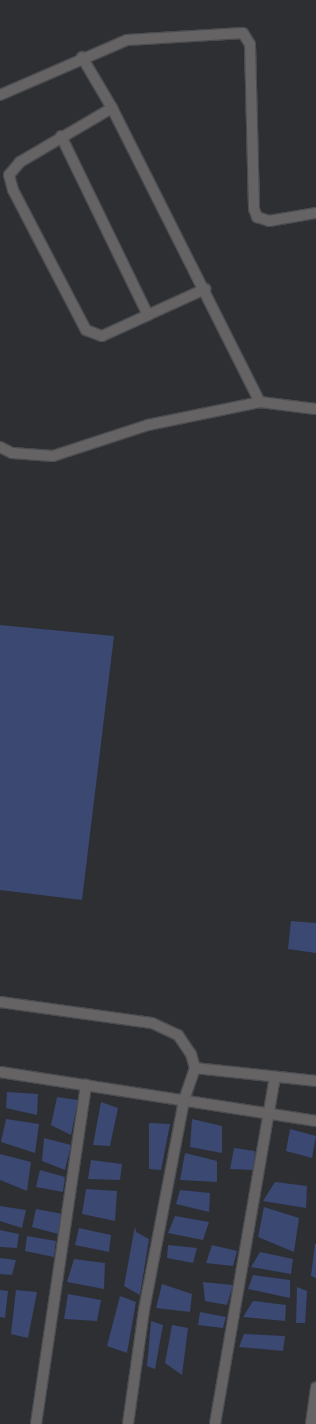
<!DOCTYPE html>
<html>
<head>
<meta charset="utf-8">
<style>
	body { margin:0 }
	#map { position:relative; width:316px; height:1424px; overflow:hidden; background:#2d2f33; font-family:"Fira Sans Condensed",sans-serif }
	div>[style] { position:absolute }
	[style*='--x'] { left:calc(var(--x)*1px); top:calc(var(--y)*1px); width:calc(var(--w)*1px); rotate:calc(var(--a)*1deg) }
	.building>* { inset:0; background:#3a4872 }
	.roads { filter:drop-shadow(1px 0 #4a4c50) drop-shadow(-1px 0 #4a4c50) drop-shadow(0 1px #4a4c50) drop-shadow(0 -1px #4a4c50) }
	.minor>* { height:10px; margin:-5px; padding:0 5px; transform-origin:5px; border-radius:5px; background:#666364 }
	span { translate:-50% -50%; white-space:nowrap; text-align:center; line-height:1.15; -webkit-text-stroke:3px #232529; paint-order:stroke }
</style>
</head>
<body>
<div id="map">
	<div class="building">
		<i style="clip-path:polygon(0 625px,114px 636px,82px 900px,0 890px)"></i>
		<i style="clip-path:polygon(291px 921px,316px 923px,316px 953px,288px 949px)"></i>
		<i style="clip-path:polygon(7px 1092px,38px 1094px,37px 1115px,6px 1108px)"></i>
		<i style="clip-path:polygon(57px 1097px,78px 1100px,71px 1135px,51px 1125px)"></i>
		<i style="clip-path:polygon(101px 1102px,118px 1108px,110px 1146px,93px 1145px)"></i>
		<i style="clip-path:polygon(6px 1119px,39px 1124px,35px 1153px,1px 1142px)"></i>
		<i style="clip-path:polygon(192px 1119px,222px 1126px,222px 1153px,190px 1147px)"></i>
		<i style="clip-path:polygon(149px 1123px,170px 1124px,161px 1170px,149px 1169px)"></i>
		<i style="clip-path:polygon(290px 1129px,316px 1136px,312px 1158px,286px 1151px)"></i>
		<i style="clip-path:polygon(44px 1138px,71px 1145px,65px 1170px,42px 1161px)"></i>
		<i style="clip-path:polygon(234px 1148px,255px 1151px,254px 1170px,230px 1169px)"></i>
		<i style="clip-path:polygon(185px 1153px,217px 1161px,217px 1182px,180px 1180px)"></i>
		<i style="clip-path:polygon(0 1154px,31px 1162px,27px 1191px,0 1180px)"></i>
		<i style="clip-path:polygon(91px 1160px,122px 1164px,120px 1180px,88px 1179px)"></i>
		<i style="clip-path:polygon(40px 1170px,65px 1177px,63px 1192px,36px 1187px)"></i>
		<i style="clip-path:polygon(275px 1182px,307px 1186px,306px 1208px,263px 1201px)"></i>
		<i style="clip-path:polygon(86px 1189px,117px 1191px,115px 1221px,82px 1214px)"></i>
		<i style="clip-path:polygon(180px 1190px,210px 1193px,209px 1212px,176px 1204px)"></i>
		<i style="clip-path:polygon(0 1206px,26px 1210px,22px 1228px,0 1221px)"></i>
		<i style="clip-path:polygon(264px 1207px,299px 1218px,294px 1252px,258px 1237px)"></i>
		<i style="clip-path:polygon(36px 1209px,63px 1214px,58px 1234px,32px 1227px)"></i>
		<i style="clip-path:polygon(175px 1216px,209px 1222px,203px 1240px,168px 1233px)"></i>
		<i style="clip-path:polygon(135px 1226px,136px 1232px,149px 1239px,140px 1295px,124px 1286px)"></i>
		<i style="clip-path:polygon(79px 1228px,111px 1235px,109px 1252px,75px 1245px)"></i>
		<i style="clip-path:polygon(0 1230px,19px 1234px,17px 1248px,0 1247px)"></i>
		<i style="clip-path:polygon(27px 1236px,56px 1241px,54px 1257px,25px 1251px)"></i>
		<i style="clip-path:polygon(315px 1244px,316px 1244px,316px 1278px,311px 1276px)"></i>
		<i style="clip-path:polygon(168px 1245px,197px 1248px,193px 1263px,167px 1258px)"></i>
		<i style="clip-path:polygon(212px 1245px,237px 1251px,233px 1266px,206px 1263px)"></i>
		<i style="clip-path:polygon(260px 1252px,293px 1259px,291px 1274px,251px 1267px)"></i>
		<i style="clip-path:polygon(0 1258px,16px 1260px,12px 1275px,0 1274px)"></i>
		<i style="clip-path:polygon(74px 1259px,105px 1263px,104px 1289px,67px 1282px)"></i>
		<i style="clip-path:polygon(253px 1275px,290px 1280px,290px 1298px,248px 1289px)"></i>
		<i style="clip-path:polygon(203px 1282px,233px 1285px,227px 1305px,205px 1301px)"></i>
		<i style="clip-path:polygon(162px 1284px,192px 1294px,190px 1312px,156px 1308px)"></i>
		<i style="clip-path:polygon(297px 1287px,307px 1291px,305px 1323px,296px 1323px)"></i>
		<i style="clip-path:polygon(0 1290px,8px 1291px,5px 1318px,0 1317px)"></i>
		<i style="clip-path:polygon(16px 1290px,37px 1292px,28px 1338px,11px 1334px)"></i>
		<i style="clip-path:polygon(68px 1294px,101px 1300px,97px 1321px,64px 1319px)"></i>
		<i style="clip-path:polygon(120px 1296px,136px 1302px,127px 1353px,107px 1346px)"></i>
		<i style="clip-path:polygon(253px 1301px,286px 1305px,285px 1321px,243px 1317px)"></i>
		<i style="clip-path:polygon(200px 1312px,226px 1317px,223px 1328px,198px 1325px)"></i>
		<i style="clip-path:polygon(151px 1321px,163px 1325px,155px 1369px,147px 1366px)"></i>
		<i style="clip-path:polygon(172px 1325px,188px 1328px,182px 1375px,165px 1363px)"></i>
		<i style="clip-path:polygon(244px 1334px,285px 1336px,283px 1351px,239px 1347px)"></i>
	</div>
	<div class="roads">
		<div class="minor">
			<i style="--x:82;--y:57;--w:59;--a:59.5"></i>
			<i style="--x:112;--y:108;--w:329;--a:63.3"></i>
			<i style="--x:0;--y:95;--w:138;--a:-23.4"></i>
			<i style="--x:127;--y:40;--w:116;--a:-3.5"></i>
			<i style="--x:243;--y:33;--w:13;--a:58"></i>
			<i style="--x:250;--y:44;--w:165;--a:88.6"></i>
			<i style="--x:254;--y:209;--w:9;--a:69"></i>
			<i style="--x:257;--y:217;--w:13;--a:18"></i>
			<i style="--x:269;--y:221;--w:48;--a:-9.7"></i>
			<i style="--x:112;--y:108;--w:107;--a:149.6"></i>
			<i style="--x:20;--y:162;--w:17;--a:130"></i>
			<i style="--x:9;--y:175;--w:16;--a:75"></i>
			<i style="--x:13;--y:190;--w:158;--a:62.5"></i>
			<i style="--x:86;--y:330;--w:17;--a:21"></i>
			<i style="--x:102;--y:336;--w:51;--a:-24.5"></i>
			<i style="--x:61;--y:136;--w:199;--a:64.1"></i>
			<i style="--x:148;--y:315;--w:63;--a:-24.5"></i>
			<i style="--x:0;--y:447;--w:13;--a:27"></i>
			<i style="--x:12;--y:453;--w:41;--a:4.2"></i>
			<i style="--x:53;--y:456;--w:100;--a:-18.1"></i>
			<i style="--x:148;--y:425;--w:114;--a:-11.6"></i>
			<i style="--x:260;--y:402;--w:56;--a:7.1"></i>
			<i style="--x:0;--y:1002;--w:153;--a:7.9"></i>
			<i style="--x:152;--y:1023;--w:29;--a:25"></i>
			<i style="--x:178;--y:1035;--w:23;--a:56"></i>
			<i style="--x:191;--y:1054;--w:15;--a:74"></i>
			<i style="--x:0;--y:1072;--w:320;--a:8.8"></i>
			<i style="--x:36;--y:1424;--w:343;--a:-81.6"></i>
			<i style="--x:128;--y:1424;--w:115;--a:-82"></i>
			<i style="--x:144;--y:1310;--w:214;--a:-79.2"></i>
			<i style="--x:184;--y:1100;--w:34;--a:-71"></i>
			<i style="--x:195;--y:1068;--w:122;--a:6.1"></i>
			<i style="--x:215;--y:1424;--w:352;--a:-80.2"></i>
			<i style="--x:311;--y:1424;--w:37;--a:-82"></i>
		</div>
	</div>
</div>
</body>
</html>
